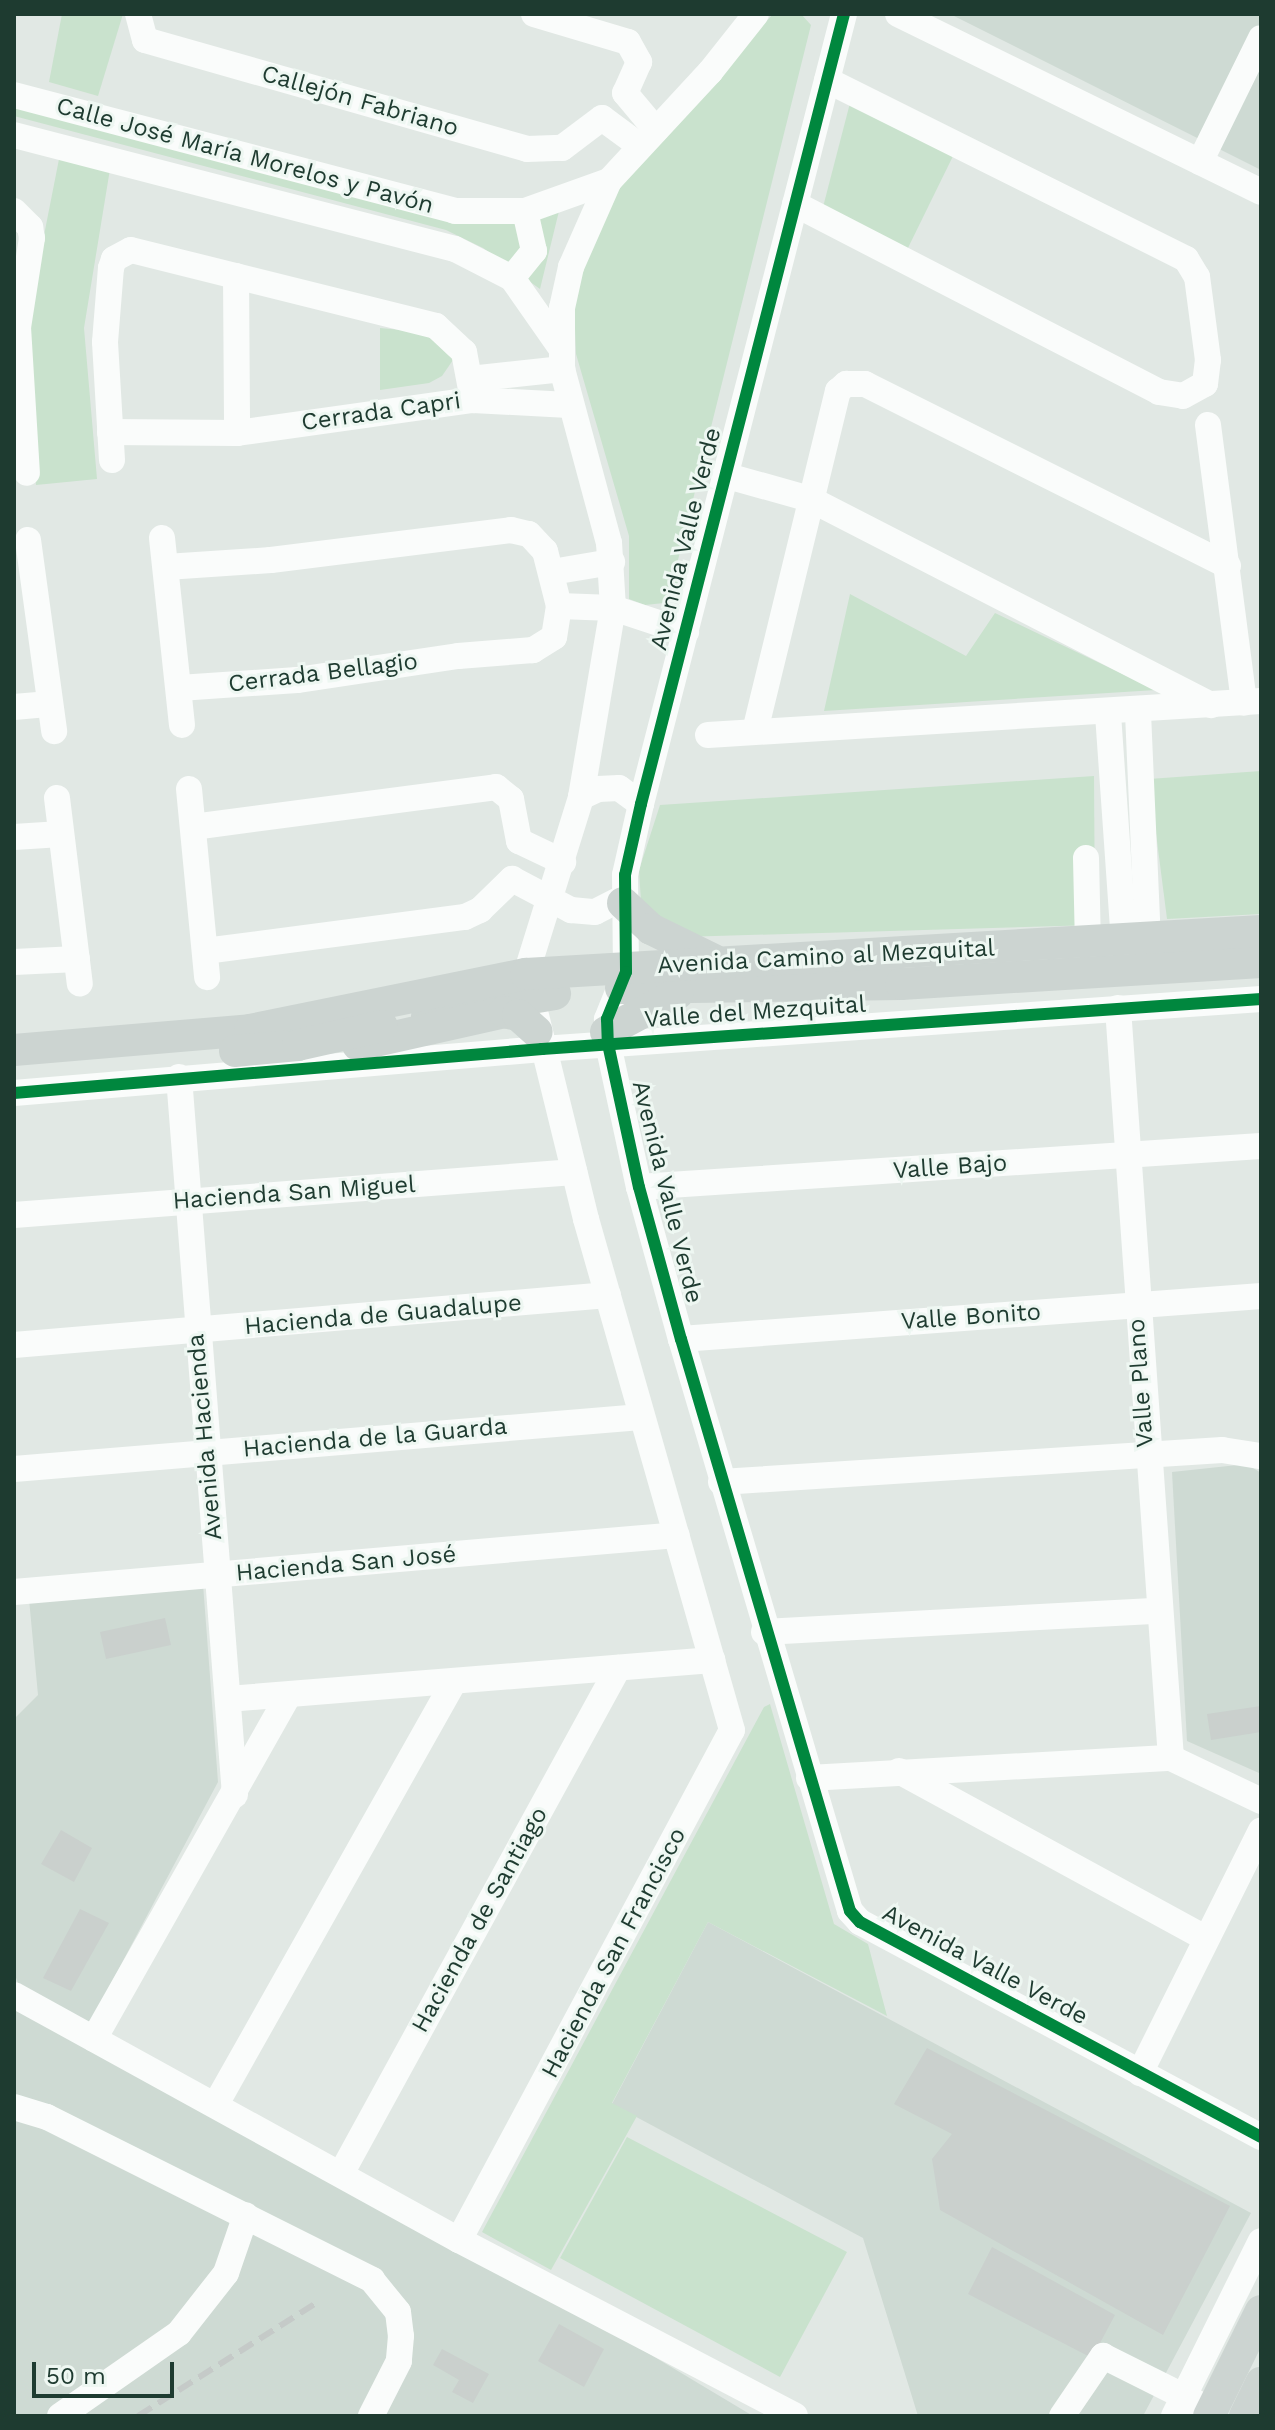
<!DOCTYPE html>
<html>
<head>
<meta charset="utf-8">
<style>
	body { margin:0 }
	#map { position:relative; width:1275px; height:2430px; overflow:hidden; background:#e1e8e4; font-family:"Work Sans",sans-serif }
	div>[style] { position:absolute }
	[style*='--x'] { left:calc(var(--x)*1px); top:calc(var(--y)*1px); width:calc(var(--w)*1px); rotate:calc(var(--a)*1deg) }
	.built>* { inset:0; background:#cedad3 }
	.green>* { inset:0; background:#c9e2cd }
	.building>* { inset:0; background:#cad0cd }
	.minor>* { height:26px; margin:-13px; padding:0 13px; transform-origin:13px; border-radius:13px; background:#fafcfb }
	.major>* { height:32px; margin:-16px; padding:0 16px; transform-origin:16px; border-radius:16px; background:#ccd4d1 }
	.rail>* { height:6px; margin-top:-3px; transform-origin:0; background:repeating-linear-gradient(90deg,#c5cac8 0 16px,transparent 0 24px) }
	.cycleway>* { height:12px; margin:-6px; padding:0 6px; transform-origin:6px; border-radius:6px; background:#00873e }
	span { translate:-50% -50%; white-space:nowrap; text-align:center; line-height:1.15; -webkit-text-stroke:6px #eef7f2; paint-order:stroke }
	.street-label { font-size:24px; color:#1e3b30 }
	.frame { position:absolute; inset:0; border:16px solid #1e3b30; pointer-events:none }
	.scale { position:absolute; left:32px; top:2362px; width:142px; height:36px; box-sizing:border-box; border:4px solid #1e3b30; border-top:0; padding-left:10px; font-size:24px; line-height:28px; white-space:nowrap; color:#1e3b30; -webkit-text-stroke:6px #eef7f2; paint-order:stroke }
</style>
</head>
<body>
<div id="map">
	<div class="built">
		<i style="clip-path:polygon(950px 14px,1261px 14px,1261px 170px)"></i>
		<i style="clip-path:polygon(1247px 1464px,1261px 1473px,1259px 1773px,1187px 1741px,1172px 1472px)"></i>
		<i style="clip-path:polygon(203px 1584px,218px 1782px,90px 2023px,20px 1989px,14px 1972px,14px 1719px,38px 1695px,29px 1599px)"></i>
		<i style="clip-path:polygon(708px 1922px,1251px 2213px,1143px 2416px,918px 2416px,863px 2238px,612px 2104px)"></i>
		<i style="clip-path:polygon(14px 2004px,556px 2298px,753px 2416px,14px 2416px)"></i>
	</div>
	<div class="green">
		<i style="clip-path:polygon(62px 14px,123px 14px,98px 96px,49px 82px)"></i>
		<i style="clip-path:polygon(773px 14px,801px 14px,811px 25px,676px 568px,681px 578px,664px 603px,645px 605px,629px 599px,629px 536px,576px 354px,573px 278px,612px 192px)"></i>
		<i style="clip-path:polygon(14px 101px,299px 181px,559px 211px,540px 289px,483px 248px,446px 230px,14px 116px)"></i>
		<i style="clip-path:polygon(850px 103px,955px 152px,905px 254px,823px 207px)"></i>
		<i style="clip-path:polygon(60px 154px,111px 163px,84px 328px,97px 479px,36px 485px,24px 337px)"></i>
		<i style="clip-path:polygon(380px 328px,435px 333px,453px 360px,442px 376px,429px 383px,380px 390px)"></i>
		<i style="clip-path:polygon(850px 594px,966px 656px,995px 613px,1156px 690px,824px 711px)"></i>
		<i style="clip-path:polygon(1261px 771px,1261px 914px,1167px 919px,1149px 779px)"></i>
		<i style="clip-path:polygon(1094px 776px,1095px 925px,682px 937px,642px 917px,639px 870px,660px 805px)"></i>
		<i style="clip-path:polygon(770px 1704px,834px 1924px,868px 1944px,887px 2016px,708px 1922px,612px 2103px,637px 2116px,551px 2270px,482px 2232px,764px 1707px)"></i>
		<i style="clip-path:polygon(627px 2137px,847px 2252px,780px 2377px,560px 2258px)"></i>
	</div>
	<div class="building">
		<i style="clip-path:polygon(165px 1618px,171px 1645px,106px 1659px,100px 1632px)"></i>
		<i style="clip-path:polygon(1261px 1706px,1261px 1732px,1211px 1740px,1207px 1714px)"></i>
		<i style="clip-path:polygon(61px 1830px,92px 1848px,74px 1882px,41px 1864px)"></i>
		<i style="clip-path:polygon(80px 1909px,109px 1923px,71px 1991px,43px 1978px)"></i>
		<i style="clip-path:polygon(927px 2048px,1230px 2206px,1163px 2335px,940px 2210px,932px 2159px,952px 2134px,894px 2104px)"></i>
		<i style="clip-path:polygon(992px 2247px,1115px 2315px,1092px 2358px,968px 2294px)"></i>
		<i style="clip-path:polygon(559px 2324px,604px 2349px,584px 2387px,538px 2361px)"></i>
		<i style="clip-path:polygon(442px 2349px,489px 2374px,473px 2403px,452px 2392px,459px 2380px,433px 2365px)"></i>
	</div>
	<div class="minor">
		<i style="--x:138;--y:14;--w:27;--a:75"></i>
		<i style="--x:145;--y:40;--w:397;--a:15.9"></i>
		<i style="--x:527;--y:149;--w:35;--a:-2"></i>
		<i style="--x:562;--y:148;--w:50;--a:-36.9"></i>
		<i style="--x:602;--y:118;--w:47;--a:36.4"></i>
		<i style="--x:534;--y:14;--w:98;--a:16.6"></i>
		<i style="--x:628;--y:42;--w:23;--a:61"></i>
		<i style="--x:639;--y:62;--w:34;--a:114"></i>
		<i style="--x:625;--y:93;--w:48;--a:50"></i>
		<i style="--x:844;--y:14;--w:816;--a:104.41"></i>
		<i style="--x:641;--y:804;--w:73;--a:102.7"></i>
		<i style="--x:625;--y:875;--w:97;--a:89.4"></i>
		<i style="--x:626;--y:972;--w:51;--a:112"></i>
		<i style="--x:607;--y:1019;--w:25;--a:88"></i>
		<i style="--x:608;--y:1044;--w:146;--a:77.8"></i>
		<i style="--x:639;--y:1187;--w:158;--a:74.6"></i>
		<i style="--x:681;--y:1339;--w:596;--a:73.54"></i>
		<i style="--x:850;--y:1911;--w:15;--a:48"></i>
		<i style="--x:860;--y:1922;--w:455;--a:28.2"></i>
		<i style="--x:898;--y:14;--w:404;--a:26.1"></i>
		<i style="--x:14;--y:95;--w:456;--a:14.7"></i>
		<i style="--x:455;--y:211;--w:70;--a:0"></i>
		<i style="--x:525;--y:211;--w:89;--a:-19.7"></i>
		<i style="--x:14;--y:135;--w:455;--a:14.5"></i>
		<i style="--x:455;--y:249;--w:64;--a:27"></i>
		<i style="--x:512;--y:278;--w:82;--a:55"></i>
		<i style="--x:1200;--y:162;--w:138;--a:-63.8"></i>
		<i style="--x:795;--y:204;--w:410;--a:27.3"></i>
		<i style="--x:1159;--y:392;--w:24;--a:9"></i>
		<i style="--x:1183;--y:396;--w:25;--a:-29"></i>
		<i style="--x:1205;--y:384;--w:24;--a:-83"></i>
		<i style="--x:1208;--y:360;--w:84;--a:-97.5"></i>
		<i style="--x:1197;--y:277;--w:21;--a:-121"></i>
		<i style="--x:1186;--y:259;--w:401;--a:-153.5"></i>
		<i style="--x:14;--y:211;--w:23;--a:45"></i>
		<i style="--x:30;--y:227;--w:11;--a:80"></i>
		<i style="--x:32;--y:238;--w:90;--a:98.9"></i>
		<i style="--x:18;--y:327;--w:146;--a:86.5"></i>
		<i style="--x:236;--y:276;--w:157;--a:89.6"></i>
		<i style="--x:512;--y:278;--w:35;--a:-51"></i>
		<i style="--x:534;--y:251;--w:41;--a:-102.7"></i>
		<i style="--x:470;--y:379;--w:93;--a:-6.2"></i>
		<i style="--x:1208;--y:425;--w:280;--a:82.6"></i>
		<i style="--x:110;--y:432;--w:127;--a:0.5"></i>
		<i style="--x:237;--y:433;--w:238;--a:-8"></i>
		<i style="--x:473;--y:400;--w:96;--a:3"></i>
		<i style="--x:112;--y:460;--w:118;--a:-93.4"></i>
		<i style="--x:105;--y:342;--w:74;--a:-85.4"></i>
		<i style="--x:111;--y:268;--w:9;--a:-72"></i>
		<i style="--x:114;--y:259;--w:19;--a:-28"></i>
		<i style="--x:131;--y:250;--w:314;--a:14"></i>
		<i style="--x:436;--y:326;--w:38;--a:43"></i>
		<i style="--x:464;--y:352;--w:49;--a:79.4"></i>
		<i style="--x:724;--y:475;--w:89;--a:15.6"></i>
		<i style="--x:810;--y:499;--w:451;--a:27.2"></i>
		<i style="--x:162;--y:538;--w:188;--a:83.9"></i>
		<i style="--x:28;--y:540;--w:193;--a:82.2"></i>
		<i style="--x:166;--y:567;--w:105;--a:-3.8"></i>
		<i style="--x:271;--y:560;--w:242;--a:-7.1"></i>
		<i style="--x:511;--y:530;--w:18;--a:13"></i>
		<i style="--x:529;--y:534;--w:23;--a:47"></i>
		<i style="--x:545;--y:551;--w:57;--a:75.7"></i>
		<i style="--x:559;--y:606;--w:31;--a:99"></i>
		<i style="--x:554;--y:637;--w:25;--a:148"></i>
		<i style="--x:533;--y:650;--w:75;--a:175.4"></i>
		<i style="--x:458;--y:656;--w:163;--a:171.5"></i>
		<i style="--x:297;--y:680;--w:118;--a:176.1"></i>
		<i style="--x:552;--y:572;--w:61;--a:-9.5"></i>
		<i style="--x:559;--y:606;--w:54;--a:2.1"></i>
		<i style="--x:613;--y:608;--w:77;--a:18.2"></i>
		<i style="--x:14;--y:707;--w:36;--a:-5"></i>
		<i style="--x:1138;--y:713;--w:226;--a:87.5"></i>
		<i style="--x:1108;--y:714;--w:228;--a:86"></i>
		<i style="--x:755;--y:731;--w:350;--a:-76.3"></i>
		<i style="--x:838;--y:391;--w:11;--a:-41"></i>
		<i style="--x:846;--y:384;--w:19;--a:0"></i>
		<i style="--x:865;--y:384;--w:406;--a:26.6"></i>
		<i style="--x:708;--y:735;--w:554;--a:-3.52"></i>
		<i style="--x:189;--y:789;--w:189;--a:84.5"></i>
		<i style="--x:581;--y:797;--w:19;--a:-25"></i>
		<i style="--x:598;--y:789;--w:21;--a:-3"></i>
		<i style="--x:619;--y:788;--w:27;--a:36"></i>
		<i style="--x:57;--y:798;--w:187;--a:83"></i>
		<i style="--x:193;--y:827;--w:306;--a:-7.5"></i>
		<i style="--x:496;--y:787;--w:19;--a:39"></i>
		<i style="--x:511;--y:799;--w:43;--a:79.2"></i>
		<i style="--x:519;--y:841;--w:49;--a:25.5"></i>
		<i style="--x:14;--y:837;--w:47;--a:-3.7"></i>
		<i style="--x:1086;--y:858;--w:85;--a:88.7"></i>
		<i style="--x:205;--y:951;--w:262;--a:-7.5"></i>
		<i style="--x:465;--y:917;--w:17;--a:-25"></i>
		<i style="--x:480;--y:910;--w:45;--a:-44.1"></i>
		<i style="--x:512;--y:879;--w:67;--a:27.7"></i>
		<i style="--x:571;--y:910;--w:24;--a:5"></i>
		<i style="--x:595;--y:912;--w:33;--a:-27"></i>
		<i style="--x:14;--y:962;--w:63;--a:-2.7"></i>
		<i style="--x:1118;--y:1008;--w:752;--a:85.96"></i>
		<i style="--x:179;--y:1077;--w:720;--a:85.54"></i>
		<i style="--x:14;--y:1093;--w:530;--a:-4.76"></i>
		<i style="--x:542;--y:1049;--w:721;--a:-3.98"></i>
		<i style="--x:639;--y:1187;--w:623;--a:-3.77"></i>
		<i style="--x:14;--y:1215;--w:562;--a:-4.39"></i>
		<i style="--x:681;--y:1339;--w:582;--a:-4.24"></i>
		<i style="--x:14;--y:1345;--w:596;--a:-4.81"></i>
		<i style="--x:14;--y:1469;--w:629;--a:-4.74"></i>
		<i style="--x:721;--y:1482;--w:502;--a:-3.65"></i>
		<i style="--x:1222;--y:1450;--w:39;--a:9"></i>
		<i style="--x:14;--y:1592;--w:665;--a:-4.91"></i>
		<i style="--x:764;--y:1632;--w:394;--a:-3.1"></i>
		<i style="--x:228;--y:1699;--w:486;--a:-4.6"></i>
		<i style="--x:899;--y:1771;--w:349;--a:28.6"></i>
		<i style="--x:809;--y:1778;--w:363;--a:-3.2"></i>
		<i style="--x:1171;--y:1758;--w:100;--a:25.5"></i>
		<i style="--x:14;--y:1995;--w:508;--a:28.84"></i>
		<i style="--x:459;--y:2240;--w:379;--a:27.6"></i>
		<i style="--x:94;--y:2039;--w:395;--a:-60.5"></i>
		<i style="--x:1140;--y:2073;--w:271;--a:-63.5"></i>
		<i style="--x:216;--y:2104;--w:483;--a:-60.6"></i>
		<i style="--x:14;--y:2107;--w:34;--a:17"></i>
		<i style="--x:47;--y:2117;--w:364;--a:26.6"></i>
		<i style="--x:372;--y:2280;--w:41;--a:50.9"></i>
		<i style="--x:398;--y:2312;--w:24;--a:83"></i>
		<i style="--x:401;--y:2336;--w:25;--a:95"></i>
		<i style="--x:399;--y:2361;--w:62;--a:117"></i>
		<i style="--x:342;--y:2172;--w:575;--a:-61.29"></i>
		<i style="--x:459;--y:2240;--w:578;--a:-61.84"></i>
		<i style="--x:732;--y:1730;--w:531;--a:-105.95"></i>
		<i style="--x:586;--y:1219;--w:252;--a:-103.8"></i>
		<i style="--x:526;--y:974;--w:185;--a:-72.7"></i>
		<i style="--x:581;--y:797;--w:192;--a:-80.4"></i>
		<i style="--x:613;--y:608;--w:65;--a:-93.5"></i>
		<i style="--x:609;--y:543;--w:180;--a:-105.1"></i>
		<i style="--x:562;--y:369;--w:61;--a:-90"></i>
		<i style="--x:562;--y:308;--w:42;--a:-77.6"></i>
		<i style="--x:571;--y:267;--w:94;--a:-66.2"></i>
		<i style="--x:609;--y:181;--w:149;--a:-47.2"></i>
		<i style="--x:710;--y:72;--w:74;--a:-51.6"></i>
		<i style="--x:60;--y:2416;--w:145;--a:-34.9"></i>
		<i style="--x:179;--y:2333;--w:76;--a:-51.9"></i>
		<i style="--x:226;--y:2273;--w:61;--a:-71"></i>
		<i style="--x:1062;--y:2416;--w:73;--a:-55.7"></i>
		<i style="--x:1103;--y:2356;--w:107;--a:26.6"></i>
		<i style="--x:1174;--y:2416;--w:195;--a:-63.6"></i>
	</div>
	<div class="major">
		<i style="--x:623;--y:903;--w:38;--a:43"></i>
		<i style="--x:651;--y:929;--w:70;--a:26.2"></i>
		<i style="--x:621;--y:988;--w:280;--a:-0.8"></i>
		<i style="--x:901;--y:984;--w:361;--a:-3.5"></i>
		<i style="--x:427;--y:1016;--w:130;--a:-9.8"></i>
		<i style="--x:606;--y:1032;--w:81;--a:-28.2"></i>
		<i style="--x:358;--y:1045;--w:150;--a:-12.7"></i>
		<i style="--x:504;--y:1012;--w:14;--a:12"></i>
		<i style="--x:518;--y:1015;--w:25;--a:42"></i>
		<i style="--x:14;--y:1050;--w:237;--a:-4.8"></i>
		<i style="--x:250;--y:1030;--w:282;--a:-11.5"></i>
		<i style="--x:526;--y:974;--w:736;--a:-3.35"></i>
		<i style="--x:235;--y:1051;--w:63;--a:-5.4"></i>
		<i style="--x:298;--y:1045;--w:86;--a:-12.7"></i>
		<i style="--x:1209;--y:2416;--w:117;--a:-63.7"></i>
		<i style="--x:1245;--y:2416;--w:37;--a:-64"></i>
	</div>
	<div class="rail">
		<i style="--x:138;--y:2416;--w:211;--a:-32.4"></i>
	</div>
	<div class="cycleway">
		<i style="--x:844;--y:14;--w:816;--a:104.41"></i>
		<i style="--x:641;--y:804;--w:73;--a:102.7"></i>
		<i style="--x:625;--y:875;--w:97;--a:89.4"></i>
		<i style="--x:626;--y:972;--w:51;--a:112"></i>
		<i style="--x:607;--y:1019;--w:25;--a:88"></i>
		<i style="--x:608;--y:1044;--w:146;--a:77.8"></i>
		<i style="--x:639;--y:1187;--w:158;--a:74.6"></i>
		<i style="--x:681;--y:1339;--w:596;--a:73.54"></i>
		<i style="--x:850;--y:1911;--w:15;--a:48"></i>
		<i style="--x:860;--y:1922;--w:455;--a:28.2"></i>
		<i style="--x:14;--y:1093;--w:530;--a:-4.76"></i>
		<i style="--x:542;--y:1049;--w:721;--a:-3.98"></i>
	</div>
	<div class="street-label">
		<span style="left:360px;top:101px;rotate:16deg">Callejón Fabriano</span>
		<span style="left:245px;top:156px;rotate:15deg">Calle José María Morelos y Pavón</span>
		<span style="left:381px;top:412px;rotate:-8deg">Cerrada Capri</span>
		<span style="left:686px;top:539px;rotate:-76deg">Avenida Valle Verde</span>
		<span style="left:323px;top:673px;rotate:-7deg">Cerrada Bellagio</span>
		<span style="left:826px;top:957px;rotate:-3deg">Avenida Camino al Mezquital</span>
		<span style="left:755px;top:1012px;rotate:-4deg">Valle del Mezquital</span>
		<span style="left:950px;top:1167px;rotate:-4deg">Valle Bajo</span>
		<span style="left:667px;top:1192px;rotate:76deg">Avenida Valle Verde</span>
		<span style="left:294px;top:1193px;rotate:-4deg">Hacienda San Miguel</span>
		<span style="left:383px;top:1315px;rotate:-5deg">Hacienda de Guadalupe</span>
		<span style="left:971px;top:1317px;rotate:-4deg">Valle Bonito</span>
		<span style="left:1141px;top:1383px;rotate:-94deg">Valle Plano</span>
		<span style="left:205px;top:1437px;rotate:-95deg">Avenida Hacienda</span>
		<span style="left:375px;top:1438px;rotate:-5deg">Hacienda de la Guarda</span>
		<span style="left:346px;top:1564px;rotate:-5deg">Hacienda San José</span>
		<span style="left:480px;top:1920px;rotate:-61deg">Hacienda de Santiago</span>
		<span style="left:614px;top:1953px;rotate:-62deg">Hacienda San Francisco</span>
		<span style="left:985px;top:1965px;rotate:28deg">Avenida Valle Verde</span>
	</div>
	<div class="frame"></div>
	<div class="scale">50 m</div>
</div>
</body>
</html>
